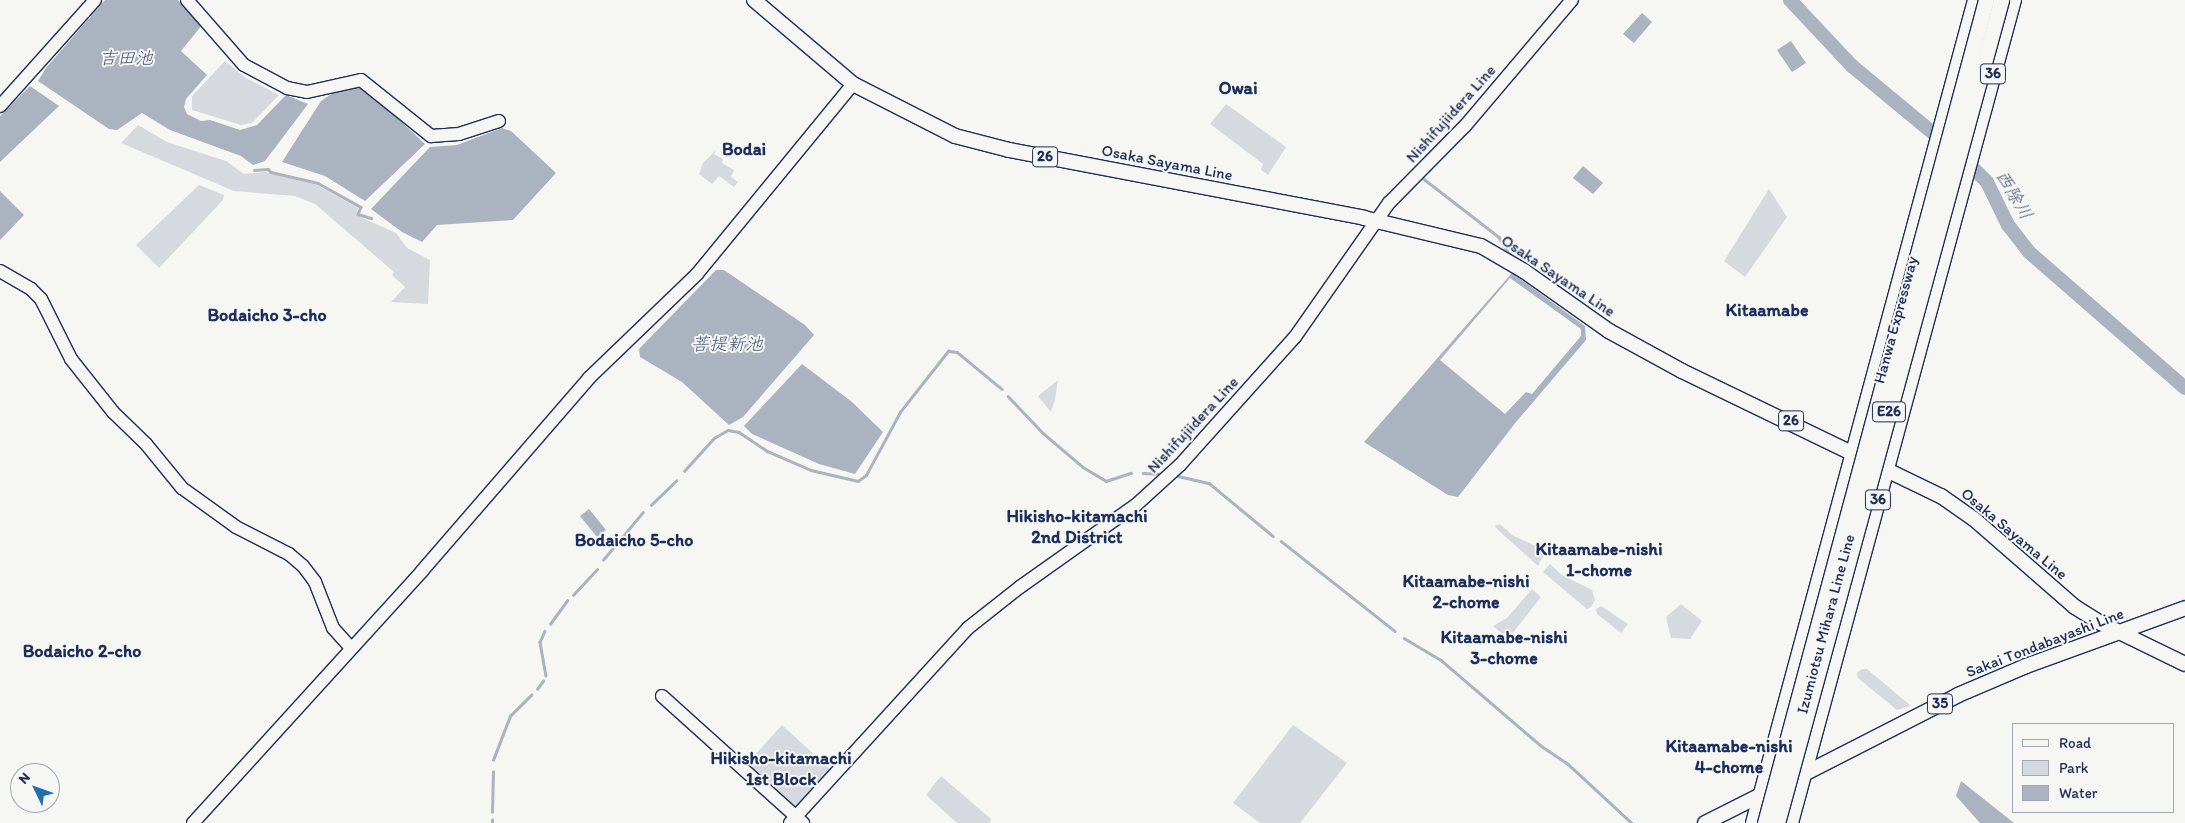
<!DOCTYPE html>
<html>
<head>
<meta charset="utf-8">
<style>
	body { margin:0 }
	#map { position:relative; width:2185px; height:823px; overflow:hidden; background:#f6f6f2; font-family:Itim,"Klee One",sans-serif }
	div>[style] { position:absolute }
	[style*='--x'] { left:calc(var(--x)*1px); top:calc(var(--y)*1px); width:calc(var(--w)*1px); rotate:calc(var(--a)*1deg) }
	.green>* { inset:0; background:#d6d9dd }
	.water>* { inset:0; background:#abb2c0 }
	.stream>* { height:2.5px; margin:-1.25px; padding:0 1.25px; transform-origin:1.25px; border-radius:1.25px; background:#abb2c0 }
	.river>* { height:14px; margin:-7px; padding:0 7px; transform-origin:7px; border-radius:7px; background:#abb2c0 }
	.roads { filter:drop-shadow(1px 0 #1b2f5e) drop-shadow(-1px 0 #1b2f5e) drop-shadow(0 1px #1b2f5e) drop-shadow(0 -1px #1b2f5e) }
	.secondary>* { height:12px; margin:-6px; padding:0 6px; transform-origin:6px; border-radius:6px; background:#f6f6f2 }
	.primary>* { height:14px; margin:-7px; padding:0 7px; transform-origin:7px; border-radius:7px; background:#f6f6f2 }
	.bridges { filter:drop-shadow(1px 0 #1b2f5e) drop-shadow(-1px 0 #1b2f5e) drop-shadow(0 1px #1b2f5e) drop-shadow(0 -1px #1b2f5e) }
	.highway-bridge>* { height:15px; margin:-7.5px; padding:0 7.5px; transform-origin:7.5px; border-radius:7.5px; background:#f6f6f2 }
	span { translate:-50% -50%; white-space:nowrap; text-align:center; line-height:1.15; -webkit-text-stroke:4px #f6f6f2; paint-order:stroke }
	.shield-label span { padding:1px 4px; background:#f6f6f2; border:1px solid; border-radius:4px; -webkit-text-stroke-width:0 }
	.shield-label { font-size:15px; color:#1b2f5e; font-weight:700 }
	.street-label { font-size:16px; color:#1b2f5e }
	.water-label { font-size:18px; color:#46567b; font-style:italic }
	.neighbourhood-label { font-size:18px; color:#1b2f5e; font-weight:700 }
	.legend { position:absolute; left:2012px; top:723px; width:162px; height:90px; box-sizing:border-box; background:#f6f6f2; border:1px solid #9ea6b7; margin:0; padding:6px 9px; list-style:none; font-size:15px; color:#1b2f5e }
	.legend li { display:flex; align-items:center; gap:10px; height:25px }
	.legend b { width:25px; border:1px solid #9ea6b7 }
	.north { position:absolute; left:10px; top:763px; width:50px; height:50px; box-sizing:border-box; background:#f6f6f2; border:1px solid #9ea6b7; border-radius:50%; rotate:312deg; font-size:14px; font-weight:700; line-height:20px; text-align:center; color:#1b2f5e }
	.north::after { content:''; display:block; margin:auto; width:18px; height:22px; background:#1f6fb2; clip-path:polygon(50% 0,100% 100%,50% 72%,0 100%) }
</style>
</head>
<body>
<div id="map">
	<div class="green">
		<i style="clip-path:polygon(225px 61px,246px 78px,279px 95px,252px 123px,241px 125px,192px 110px,192px 96px)"></i>
		<i style="clip-path:polygon(1226px 104px,1286px 147px,1268px 175px,1261px 170px,1263px 164px,1210px 124px)"></i>
		<i style="clip-path:polygon(138px 125px,167px 142px,226px 161px,244px 174px,265px 172px,317px 185px,358px 208px,356px 215px,396px 233px,407px 248px,430px 260px,428px 304px,391px 302px,405px 287px,392px 275px,394px 272px,315px 204px,295px 196px,234px 191px,121px 143px)"></i>
		<i style="clip-path:polygon(716px 150px,714px 154px,723px 159px,722px 163px,734px 170px,731px 177px,738px 182px,734px 187px,719px 176px,712px 184px,699px 174px,703px 163px)"></i>
		<i style="clip-path:polygon(199px 185px,224px 195px,223px 200px,159px 268px,136px 245px)"></i>
		<i style="clip-path:polygon(1769px 189px,1787px 217px,1745px 277px,1724px 261px)"></i>
		<i style="clip-path:polygon(1058px 380px,1055px 399px,1051px 412px,1038px 396px)"></i>
		<i style="clip-path:polygon(1500px 524px,1512px 535px,1540px 548px,1544px 554px,1538px 566px,1497px 529px,1495px 526px)"></i>
		<i style="clip-path:polygon(1550px 564px,1562px 575px,1592px 590px,1595px 600px,1591px 607px,1587px 609px,1543px 572px)"></i>
		<i style="clip-path:polygon(1532px 589px,1541px 597px,1508px 639px,1493px 626px,1507px 618px)"></i>
		<i style="clip-path:polygon(1681px 604px,1702px 621px,1690px 639px,1671px 638px,1666px 617px)"></i>
		<i style="clip-path:polygon(1601px 606px,1628px 624px,1621px 633px,1597px 614px,1596px 609px)"></i>
		<i style="clip-path:polygon(1862px 669px,1867px 669px,1911px 706px,1897px 710px,1858px 678px,1857px 673px)"></i>
		<i style="clip-path:polygon(782px 725px,830px 769px,796px 807px,791px 807px,747px 768px,747px 764px)"></i>
		<i style="clip-path:polygon(1293px 725px,1347px 763px,1300px 823px,1260px 823px,1233px 803px)"></i>
		<i style="clip-path:polygon(941px 776px,991px 819px,990px 823px,957px 823px,926px 795px)"></i>
	</div>
	<div class="water">
		<i style="clip-path:polygon(105px 0,178px 0,202px 25px,181px 51px,207px 75px,186px 99px,184px 107px,187px 114px,201px 121px,210px 120px,240px 130px,257px 125px,286px 95px,308px 104px,265px 161px,253px 165px,241px 156px,170px 130px,142px 113px,117px 130px,109px 129px,38px 81px,46px 68px)"></i>
		<i style="clip-path:polygon(1642px 13px,1652px 22px,1634px 43px,1623px 34px)"></i>
		<i style="clip-path:polygon(1791px 41px,1806px 63px,1792px 72px,1777px 50px)"></i>
		<i style="clip-path:polygon(30px 86px,59px 106px,0 162px,0 116px)"></i>
		<i style="clip-path:polygon(356px 87px,365px 89px,377px 99px,425px 144px,365px 201px,325px 176px,282px 162px,321px 101px,333px 93px)"></i>
		<i style="clip-path:polygon(502px 128px,511px 131px,556px 173px,513px 220px,437px 225px,422px 242px,402px 232px,371px 209px,430px 147px,457px 145px)"></i>
		<i style="clip-path:polygon(1583px 166px,1603px 183px,1593px 194px,1573px 178px)"></i>
		<i style="clip-path:polygon(0 191px,24px 215px,0 240px)"></i>
		<i style="clip-path:polygon(716px 270px,724px 270px,805px 325px,814px 335px,743px 417px,729px 425px,682px 382px,640px 357px,639px 349px)"></i>
		<i style="clip-path:polygon(evenodd,1512px 273px,1585px 326px,1586px 340px,1516px 422px,1458px 497px,1448px 495px,1364px 442px,1512px 273px,1510px 278px,1581px 329px,1581px 336px,1532px 394px,1526px 392px,1505px 414px,1440px 360px,1510px 278px)"></i>
		<i style="clip-path:polygon(802px 364px,852px 402px,883px 432px,855px 474px,819px 464px,752px 434px,744px 426px)"></i>
		<i style="clip-path:polygon(589px 509px,606px 530px,597px 537px,580px 516px)"></i>
		<i style="clip-path:polygon(1961px 781px,2014px 823px,1980px 823px,1956px 796px)"></i>
	</div>
	<div class="stream">
		<i style="--x:254;--y:170;--w:14;--a:-4"></i>
		<i style="--x:268;--y:169;--w:4;--a:45"></i>
		<i style="--x:271;--y:172;--w:48;--a:13.2"></i>
		<i style="--x:318;--y:183;--w:49;--a:29.2"></i>
		<i style="--x:361;--y:207;--w:8;--a:113"></i>
		<i style="--x:358;--y:214;--w:14;--a:17"></i>
		<i style="--x:1424;--y:179;--w:95;--a:37.7"></i>
		<i style="--x:1499;--y:237;--w:23;--a:59"></i>
		<i style="--x:1008;--y:396;--w:51;--a:46.6"></i>
		<i style="--x:1043;--y:433;--w:52;--a:40.4"></i>
		<i style="--x:1083;--y:467;--w:27;--a:31"></i>
		<i style="--x:1106;--y:481;--w:26;--a:-18"></i>
		<i style="--x:684;--y:471;--w:45;--a:-47.7"></i>
		<i style="--x:714;--y:438;--w:16;--a:-30"></i>
		<i style="--x:728;--y:430;--w:11;--a:10"></i>
		<i style="--x:739;--y:432;--w:34;--a:34"></i>
		<i style="--x:767;--y:451;--w:48;--a:23.4"></i>
		<i style="--x:811;--y:470;--w:48;--a:13.2"></i>
		<i style="--x:858;--y:481;--w:10;--a:-37"></i>
		<i style="--x:866;--y:475;--w:72;--a:-61.6"></i>
		<i style="--x:900;--y:412;--w:78;--a:-51.8"></i>
		<i style="--x:948;--y:351;--w:9;--a:6"></i>
		<i style="--x:957;--y:352;--w:58;--a:39.4"></i>
		<i style="--x:1143;--y:473;--w:19;--a:3"></i>
		<i style="--x:1178;--y:476;--w:32;--a:13"></i>
		<i style="--x:1209;--y:483;--w:83;--a:39.6"></i>
		<i style="--x:651;--y:505;--w:35;--a:-44"></i>
		<i style="--x:1281;--y:541;--w:145;--a:38.3"></i>
		<i style="--x:603;--y:560;--w:62;--a:-50.2"></i>
		<i style="--x:573;--y:595;--w:35;--a:-47"></i>
		<i style="--x:550;--y:624;--w:29;--a:-54"></i>
		<i style="--x:545;--y:631;--w:12;--a:114"></i>
		<i style="--x:540;--y:642;--w:34;--a:80"></i>
		<i style="--x:1404;--y:638;--w:43;--a:30.7"></i>
		<i style="--x:1441;--y:660;--w:130;--a:40.6"></i>
		<i style="--x:1540;--y:745;--w:34;--a:34"></i>
		<i style="--x:1568;--y:764;--w:87;--a:42.7"></i>
		<i style="--x:537;--y:689;--w:10;--a:-53"></i>
		<i style="--x:493;--y:760;--w:47;--a:-68.9"></i>
		<i style="--x:510;--y:716;--w:30;--a:-45"></i>
		<i style="--x:492;--y:812;--w:40;--a:-88.6"></i>
		<i style="--x:492;--y:823;--w:3;--a:-90"></i>
	</div>
	<div class="river">
		<i style="--x:1790;--y:0;--w:91;--a:46.8"></i>
		<i style="--x:1852;--y:66;--w:121;--a:39.6"></i>
		<i style="--x:1962;--y:157;--w:35;--a:45"></i>
		<i style="--x:1987;--y:182;--w:48;--a:64"></i>
		<i style="--x:2008;--y:225;--w:34;--a:52"></i>
		<i style="--x:2029;--y:252;--w:207;--a:41.1"></i>
	</div>
	<div class="roads">
		<div class="secondary">
			<i style="--x:187;--y:0;--w:86;--a:48.8"></i>
			<i style="--x:244;--y:65;--w:49;--a:28.1"></i>
			<i style="--x:287;--y:88;--w:20;--a:11"></i>
			<i style="--x:307;--y:92;--w:55;--a:-12.5"></i>
			<i style="--x:361;--y:80;--w:90;--a:38.7"></i>
			<i style="--x:431;--y:136;--w:28;--a:-4"></i>
			<i style="--x:459;--y:134;--w:42;--a:-18"></i>
			<i style="--x:0;--y:106;--w:142;--a:-48.1"></i>
			<i style="--x:0;--y:271;--w:36;--a:30"></i>
			<i style="--x:31;--y:289;--w:14;--a:45"></i>
			<i style="--x:41;--y:299;--w:67;--a:63.4"></i>
			<i style="--x:71;--y:359;--w:68;--a:51.6"></i>
			<i style="--x:113;--y:412;--w:46;--a:44.1"></i>
			<i style="--x:146;--y:444;--w:57;--a:50.7"></i>
			<i style="--x:182;--y:488;--w:67;--a:35.8"></i>
			<i style="--x:236;--y:527;--w:59;--a:27"></i>
			<i style="--x:289;--y:554;--w:18;--a:41"></i>
			<i style="--x:303;--y:566;--w:20;--a:53"></i>
			<i style="--x:315;--y:582;--w:49;--a:68.6"></i>
			<i style="--x:333;--y:628;--w:27;--a:48"></i>
			<i style="--x:662;--y:696;--w:190;--a:42"></i>
			<i style="--x:193;--y:823;--w:341;--a:-47.7"></i>
			<i style="--x:422;--y:571;--w:255;--a:-49.1"></i>
			<i style="--x:589;--y:378;--w:150;--a:-43.9"></i>
			<i style="--x:697;--y:274;--w:246;--a:-50.6"></i>
			<i style="--x:790;--y:823;--w:264;--a:-47.6"></i>
			<i style="--x:968;--y:628;--w:66;--a:-38.3"></i>
			<i style="--x:1020;--y:587;--w:142;--a:-35.3"></i>
			<i style="--x:1136;--y:505;--w:59;--a:-42.3"></i>
			<i style="--x:1180;--y:465;--w:172;--a:-48.1"></i>
			<i style="--x:1295;--y:337;--w:164;--a:-55"></i>
			<i style="--x:1389;--y:203;--w:108;--a:-45.4"></i>
			<i style="--x:1465;--y:126;--w:165;--a:-49.7"></i>
		</div>
		<div class="primary">
			<i style="--x:754;--y:0;--w:130;--a:40.3"></i>
			<i style="--x:853;--y:84;--w:114;--a:27"></i>
			<i style="--x:955;--y:136;--w:56;--a:14.5"></i>
			<i style="--x:1009;--y:150;--w:361;--a:10.8"></i>
			<i style="--x:1364;--y:218;--w:120;--a:13.5"></i>
			<i style="--x:1481;--y:246;--w:50;--a:30.2"></i>
			<i style="--x:1524;--y:271;--w:104;--a:35.2"></i>
			<i style="--x:1609;--y:331;--w:83;--a:28.7"></i>
			<i style="--x:1682;--y:371;--w:288;--a:25.8"></i>
			<i style="--x:1941;--y:496;--w:40;--a:34.9"></i>
			<i style="--x:1974;--y:519;--w:134;--a:41.1"></i>
			<i style="--x:2075;--y:607;--w:31;--a:32"></i>
			<i style="--x:2101;--y:623;--w:93;--a:26"></i>
			<i style="--x:1800;--y:776;--w:178;--a:-27.1"></i>
			<i style="--x:1958;--y:695;--w:74;--a:-23.1"></i>
			<i style="--x:2026;--y:666;--w:169;--a:-20"></i>
			<i style="--x:1705;--y:823;--w:67;--a:-26.6"></i>
			<i style="--x:1753;--y:823;--w:852;--a:-74.9"></i>
			<i style="--x:1791;--y:823;--w:853;--a:-74.84"></i>
		</div>
	</div>
	<div class="bridges">
		<div class="highway-bridge">
			<i style="--x:1765;--y:823;--w:852;--a:-74.97"></i>
			<i style="--x:1777;--y:823;--w:853;--a:-74.77"></i>
		</div>
	</div>
	<div class="shield-label">
		<span style="left:1993px;top:74px">36</span>
		<span style="left:1045px;top:157px">26</span>
		<span style="left:1889px;top:412px">E26</span>
		<span style="left:1791px;top:421px">26</span>
		<span style="left:1878px;top:500px">36</span>
		<span style="left:1940px;top:704px">35</span>
	</div>
	<div class="street-label">
		<span style="left:1451px;top:114px;rotate:-48deg">Nishifujiidera Line</span>
		<span style="left:1167px;top:163px;rotate:11deg">Osaka Sayama Line</span>
		<span style="left:1558px;top:276px;rotate:34deg">Osaka Sayama Line</span>
		<span style="left:1896px;top:320px;rotate:-75deg">Hanwa Expressway</span>
		<span style="left:1193px;top:425px;rotate:-47deg">Nishifujiidera Line</span>
		<span style="left:2014px;top:534px;rotate:40deg">Osaka Sayama Line</span>
		<span style="left:1826px;top:624px;rotate:-75deg">Izumiotsu Mihara Line Line</span>
		<span style="left:2045px;top:643px;rotate:-21deg">Sakai Tondabayashi Line</span>
	</div>
	<div class="water-label">
		<span style="left:126px;top:58px">吉田池</span>
		<span style="left:2014px;top:195px;rotate:59deg">西除川</span>
		<span style="left:727px;top:344px">菩提新池</span>
	</div>
	<div class="neighbourhood-label">
		<span style="left:1238px;top:88px">Owai</span>
		<span style="left:744px;top:149px">Bodai</span>
		<span style="left:1767px;top:310px">Kitaamabe</span>
		<span style="left:267px;top:315px">Bodaicho 3-cho</span>
		<span style="left:1077px;top:527px">Hikisho-kitamachi<br>2nd District</span>
		<span style="left:634px;top:540px">Bodaicho 5-cho</span>
		<span style="left:1599px;top:560px">Kitaamabe-nishi<br>1-chome</span>
		<span style="left:1466px;top:592px">Kitaamabe-nishi<br>2-chome</span>
		<span style="left:1504px;top:648px">Kitaamabe-nishi<br>3-chome</span>
		<span style="left:82px;top:651px">Bodaicho 2-cho</span>
		<span style="left:1729px;top:757px">Kitaamabe-nishi<br>4-chome</span>
		<span style="left:781px;top:769px">Hikisho-kitamachi<br>1st Block</span>
	</div>
	<ul class="legend">
	<li><b style="height:6px;background:#f6f6f2"></b>Road</li>
	<li><b style="height:14px;background:#d6d9dd"></b>Park</li>
	<li><b style="height:14px;background:#abb2c0"></b>Water</li>
	</ul>
	<div class="north">N</div>
</div>
</body>
</html>
